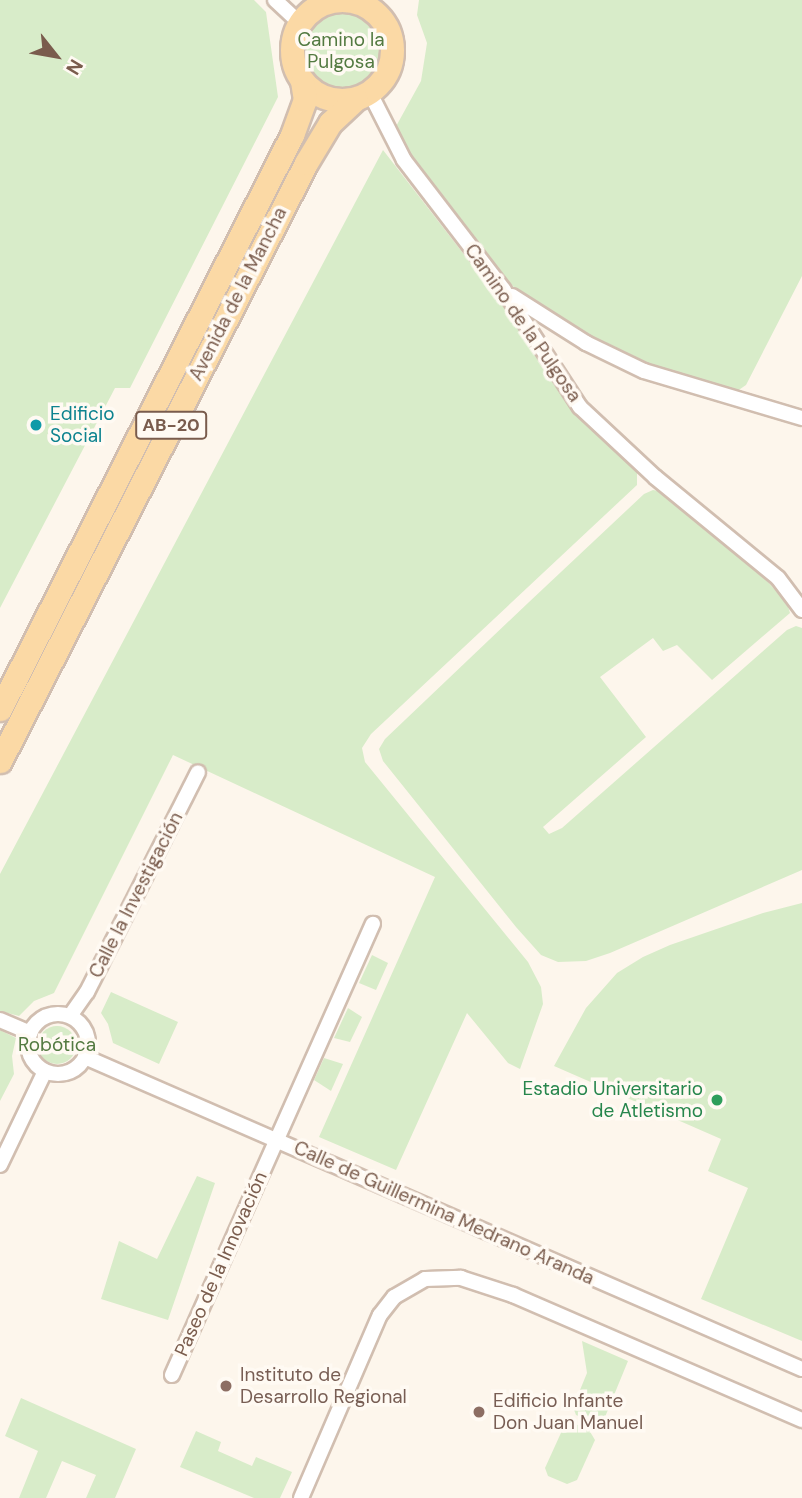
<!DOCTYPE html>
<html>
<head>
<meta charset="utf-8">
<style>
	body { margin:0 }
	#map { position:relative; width:802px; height:1498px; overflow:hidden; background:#fdf6ec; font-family:"DM Sans",sans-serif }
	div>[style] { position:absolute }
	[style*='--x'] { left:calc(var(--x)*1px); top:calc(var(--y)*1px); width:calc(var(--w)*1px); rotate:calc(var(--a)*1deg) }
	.green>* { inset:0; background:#d8ecc9 }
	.round { border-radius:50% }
	.roads { filter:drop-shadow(2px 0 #d1beb0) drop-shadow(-2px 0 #d1beb0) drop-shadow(0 2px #d1beb0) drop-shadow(0 -2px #d1beb0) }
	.street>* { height:14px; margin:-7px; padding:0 7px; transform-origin:7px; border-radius:7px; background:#fff }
	.street>.ring { margin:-7px; padding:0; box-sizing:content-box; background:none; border:14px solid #fff; border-radius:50% }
	.primary>* { height:23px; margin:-11.5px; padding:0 11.5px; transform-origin:11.5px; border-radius:11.5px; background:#fbd9a5 }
	.primary>.ring { margin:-11.5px; padding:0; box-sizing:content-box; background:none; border:23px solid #fbd9a5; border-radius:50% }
	.dots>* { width:19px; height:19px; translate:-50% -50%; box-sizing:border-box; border:4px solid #fffaf3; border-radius:50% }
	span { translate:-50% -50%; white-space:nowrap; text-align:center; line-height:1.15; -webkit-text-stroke:7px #fffaf3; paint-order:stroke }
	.shield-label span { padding:2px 5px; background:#fffaf3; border:2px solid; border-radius:5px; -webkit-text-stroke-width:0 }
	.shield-label { font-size:18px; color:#7a5c4d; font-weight:700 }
	.park-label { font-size:19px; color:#537a41 }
	.street-label { font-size:19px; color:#7a5c4d }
	.culture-label { font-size:19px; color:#0d838f }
	.left { translate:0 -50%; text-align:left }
	.leisure-label { font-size:19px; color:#27864d }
	.right { translate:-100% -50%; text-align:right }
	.education-label { font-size:19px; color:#785e54 }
	.north { position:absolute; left:21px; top:21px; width:70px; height:70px; -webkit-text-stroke:5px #fffaf3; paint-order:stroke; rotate:121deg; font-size:19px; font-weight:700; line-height:28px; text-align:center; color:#7a5c4d }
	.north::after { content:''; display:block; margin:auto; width:24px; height:32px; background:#7a5c4d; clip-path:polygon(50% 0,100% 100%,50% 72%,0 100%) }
</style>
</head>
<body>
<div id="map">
	<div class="green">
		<i style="clip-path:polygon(0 0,254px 0,266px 12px,278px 97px,130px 388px,115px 388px,0 608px)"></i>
		<i style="clip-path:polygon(419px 0,802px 0,802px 276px,746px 385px,730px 396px,613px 355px,518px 292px,468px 235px,421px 175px,394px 130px,421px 81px,427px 43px,417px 15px)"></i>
		<i class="round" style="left:301px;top:11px;width:80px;height:80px"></i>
		<i style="clip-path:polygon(383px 150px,504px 306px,575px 410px,637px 472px,637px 485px,371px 734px,362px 748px,365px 762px,528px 962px,541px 987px,543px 1004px,520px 1069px,508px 1063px,467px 1013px,396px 1170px,319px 1137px,435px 877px,173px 755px,54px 993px,34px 1001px,19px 1016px,0 1011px,0 874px)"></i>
		<i style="clip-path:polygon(653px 490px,668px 493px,748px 560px,787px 603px,790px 613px,712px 680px,677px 645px,663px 651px,653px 638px,600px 677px,646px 737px,543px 827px,549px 834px,562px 828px,787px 630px,796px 626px,802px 628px,802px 870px,610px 953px,586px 961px,558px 962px,541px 955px,516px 927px,383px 761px,379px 749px,385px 739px,528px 603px,644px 494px)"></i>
		<i style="clip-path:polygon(802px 903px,802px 1341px,701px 1299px,748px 1188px,708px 1171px,721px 1139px,554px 1066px,586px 1008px,617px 973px,643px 957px,670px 945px,763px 913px)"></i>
		<i style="clip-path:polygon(372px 955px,388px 963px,376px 990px,359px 983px)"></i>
		<i style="clip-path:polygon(111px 992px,178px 1022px,159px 1064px,113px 1043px,108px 1024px,101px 1013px)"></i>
		<i style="clip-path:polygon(348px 1008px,362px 1017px,350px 1042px,334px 1038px)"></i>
		<i class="round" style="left:38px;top:1026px;width:38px;height:38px"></i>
		<i style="clip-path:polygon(0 1030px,16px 1038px,12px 1056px,14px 1074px,0 1101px)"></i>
		<i style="clip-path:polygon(324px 1058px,343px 1064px,331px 1091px,314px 1080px)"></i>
		<i style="clip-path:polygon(197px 1176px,215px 1183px,168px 1320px,101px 1299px,119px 1241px,157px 1259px)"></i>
		<i style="clip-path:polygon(582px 1341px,628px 1361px,605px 1417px,593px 1422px,576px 1415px,573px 1407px,587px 1373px)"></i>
		<i style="clip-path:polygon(21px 1398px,136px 1449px,115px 1498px,86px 1498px,96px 1475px,62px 1461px,46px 1498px,19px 1498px,38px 1451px,5px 1436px)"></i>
		<i style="clip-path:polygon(571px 1422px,589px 1430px,595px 1440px,577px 1480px,567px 1484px,548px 1476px,545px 1468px,565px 1424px)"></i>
		<i style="clip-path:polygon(196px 1431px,221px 1442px,218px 1451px,252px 1466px,256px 1457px,292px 1472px,280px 1498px,254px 1498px,180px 1467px)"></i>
	</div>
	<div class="roads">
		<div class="street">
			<i style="--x:275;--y:0;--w:34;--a:43"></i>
			<i style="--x:370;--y:93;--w:75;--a:63.1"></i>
			<i style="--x:404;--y:160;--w:163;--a:52.5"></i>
			<i style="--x:503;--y:289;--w:141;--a:56.9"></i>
			<i style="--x:580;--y:407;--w:103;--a:43"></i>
			<i style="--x:655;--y:477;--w:159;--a:39.4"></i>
			<i style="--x:778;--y:578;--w:40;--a:53"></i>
			<i style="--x:512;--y:296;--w:88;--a:32.4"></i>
			<i style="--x:586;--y:343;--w:64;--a:25.8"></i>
			<i style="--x:644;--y:371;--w:165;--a:16.6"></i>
			<i class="ring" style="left:28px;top:1014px;width:46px;height:46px"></i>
			<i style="--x:70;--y:1016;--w:29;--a:-55"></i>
			<i style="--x:87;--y:992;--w:246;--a:-63.2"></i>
			<i style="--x:0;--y:1020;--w:33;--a:23"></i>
			<i style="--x:85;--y:1057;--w:782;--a:23.52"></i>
			<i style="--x:0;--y:1165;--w:104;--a:-64.4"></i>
			<i style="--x:172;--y:1375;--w:494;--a:-66"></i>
			<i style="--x:301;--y:1498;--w:199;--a:-66.7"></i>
			<i style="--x:380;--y:1315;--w:23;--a:-52"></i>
			<i style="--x:394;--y:1297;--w:36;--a:-30"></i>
			<i style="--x:425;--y:1279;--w:36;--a:-2"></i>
			<i style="--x:461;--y:1278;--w:55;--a:18.1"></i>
			<i style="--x:513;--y:1295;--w:315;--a:23.4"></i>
		</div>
		<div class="primary">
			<i class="ring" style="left:292px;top:0;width:77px;height:77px"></i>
			<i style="--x:0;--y:709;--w:644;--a:-63.04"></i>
			<i style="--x:292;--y:135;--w:37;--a:-70"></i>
			<i style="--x:305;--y:100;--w:18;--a:-99"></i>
			<i style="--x:0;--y:761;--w:672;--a:-62.9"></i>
			<i style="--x:306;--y:163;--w:47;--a:-59"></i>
			<i style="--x:330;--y:123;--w:35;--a:-43"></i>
		</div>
	</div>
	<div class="dots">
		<i style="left:36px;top:425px;background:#0f9aa8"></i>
		<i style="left:717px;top:1100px;background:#2e9e5b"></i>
		<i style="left:226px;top:1386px;background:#8d6e63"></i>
		<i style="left:479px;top:1412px;background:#8d6e63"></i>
	</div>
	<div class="shield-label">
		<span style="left:171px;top:425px">AB-20</span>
	</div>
	<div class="park-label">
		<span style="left:341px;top:51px">Camino la<br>Pulgosa</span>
		<span style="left:57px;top:1045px">Robótica</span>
	</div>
	<div class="street-label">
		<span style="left:238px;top:294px;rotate:-63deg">Avenida de la Mancha</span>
		<span style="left:523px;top:323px;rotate:55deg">Camino de la Pulgosa</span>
		<span style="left:136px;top:895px;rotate:-63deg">Calle la Investigación</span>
		<span style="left:444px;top:1213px;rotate:24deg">Calle de Guillermina Medrano Aranda</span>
		<span style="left:221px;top:1264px;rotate:-66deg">Paseo de la Innovación</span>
	</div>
	<div class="culture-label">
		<span class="left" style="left:50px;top:425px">Edificio<br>Social</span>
	</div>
	<div class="leisure-label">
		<span class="right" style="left:703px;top:1100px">Estadio Universitario<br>de Atletismo</span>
	</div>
	<div class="education-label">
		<span class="left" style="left:240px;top:1386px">Instituto de<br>Desarrollo Regional</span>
		<span class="left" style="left:493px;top:1412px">Edificio Infante<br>Don Juan Manuel</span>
	</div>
	<div class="north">N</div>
</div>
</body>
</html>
